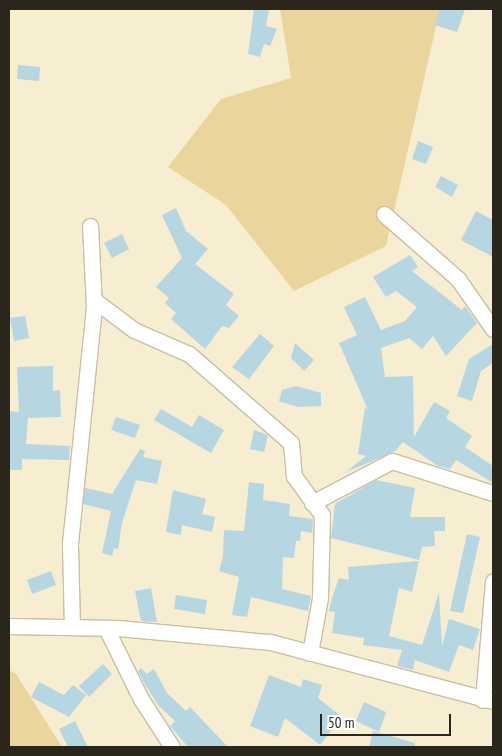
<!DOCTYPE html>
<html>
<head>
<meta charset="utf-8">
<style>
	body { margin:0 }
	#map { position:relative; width:502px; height:756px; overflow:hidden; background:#f7edd1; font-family:"PT Sans Narrow",sans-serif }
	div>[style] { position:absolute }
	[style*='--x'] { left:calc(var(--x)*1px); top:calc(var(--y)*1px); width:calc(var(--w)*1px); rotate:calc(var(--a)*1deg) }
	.green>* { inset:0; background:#ead59d }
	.building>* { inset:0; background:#b6d6e2 }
	.roads { filter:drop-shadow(1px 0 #cabfa5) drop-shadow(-1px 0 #cabfa5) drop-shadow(0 1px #cabfa5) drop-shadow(0 -1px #cabfa5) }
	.minor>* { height:15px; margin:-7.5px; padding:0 7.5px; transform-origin:7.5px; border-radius:7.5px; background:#fff }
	span { translate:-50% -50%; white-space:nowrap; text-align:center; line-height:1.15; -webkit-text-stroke:4.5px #fff; paint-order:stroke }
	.frame { position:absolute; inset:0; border:10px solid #2a261c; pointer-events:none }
	.scale { position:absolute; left:320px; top:714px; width:131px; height:22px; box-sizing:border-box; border:2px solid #2a261c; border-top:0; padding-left:6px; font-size:15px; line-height:18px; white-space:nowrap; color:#2a261c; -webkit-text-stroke:4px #fff; paint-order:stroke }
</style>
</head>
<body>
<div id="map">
	<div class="green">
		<i style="clip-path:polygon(280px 9px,440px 9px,386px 246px,294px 291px,226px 205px,168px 167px,221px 99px,291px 78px)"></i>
		<i style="clip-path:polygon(9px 670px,16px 674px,62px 747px,9px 747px)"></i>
	</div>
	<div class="building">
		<i style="clip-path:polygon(254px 9px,269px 9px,266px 26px,277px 29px,270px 46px,264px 44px,260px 57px,248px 54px)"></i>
		<i style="clip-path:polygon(440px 9px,465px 9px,457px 32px,435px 25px)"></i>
		<i style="clip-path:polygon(18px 65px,40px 67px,39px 81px,17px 79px)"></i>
		<i style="clip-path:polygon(418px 141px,433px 147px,426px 164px,412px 159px)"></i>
		<i style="clip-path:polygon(441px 176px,458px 185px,452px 197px,435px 187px)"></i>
		<i style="clip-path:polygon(176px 208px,186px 231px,208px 249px,195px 264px,234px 294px,226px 305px,239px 316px,229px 328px,222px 326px,205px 349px,171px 319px,176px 313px,165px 303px,169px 298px,156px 287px,182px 258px,162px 215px)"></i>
		<i style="clip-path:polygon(476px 211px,493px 220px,493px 257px,461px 240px)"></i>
		<i style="clip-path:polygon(122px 234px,129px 249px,112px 258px,104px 243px)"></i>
		<i style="clip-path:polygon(410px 255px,418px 267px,412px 271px,462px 310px,465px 306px,477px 323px,446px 356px,433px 336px,422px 349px,409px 338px,381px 348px,385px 377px,413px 376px,414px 437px,434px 402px,450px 411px,446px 418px,472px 436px,465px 447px,493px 466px,493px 483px,456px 460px,450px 469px,438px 466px,403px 442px,394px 452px,346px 472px,366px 456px,358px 454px,365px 407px,368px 410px,339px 343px,357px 335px,344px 307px,365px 297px,381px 330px,405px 321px,417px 307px,396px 291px,386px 297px,373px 277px)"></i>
		<i style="clip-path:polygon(25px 316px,29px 338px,14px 341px,10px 318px)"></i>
		<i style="clip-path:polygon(260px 334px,274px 346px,249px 379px,232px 367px)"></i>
		<i style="clip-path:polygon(295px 343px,314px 360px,304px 371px,291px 358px)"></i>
		<i style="clip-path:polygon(493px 344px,493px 363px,481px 371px,472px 401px,457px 396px,469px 359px)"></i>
		<i style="clip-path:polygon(53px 366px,53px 391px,60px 390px,61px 417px,28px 418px,26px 444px,70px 446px,69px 460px,22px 459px,22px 470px,9px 470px,9px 411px,19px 412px,17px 367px)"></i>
		<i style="clip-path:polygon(296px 386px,321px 393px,321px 406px,298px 407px,279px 401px,282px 390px)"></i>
		<i style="clip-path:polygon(161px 409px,192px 427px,199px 415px,224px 430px,211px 453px,154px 420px)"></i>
		<i style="clip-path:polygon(116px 417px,140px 425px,135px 438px,111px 430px)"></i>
		<i style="clip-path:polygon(254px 430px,268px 435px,264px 452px,250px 449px)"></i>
		<i style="clip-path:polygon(140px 449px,145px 451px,143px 457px,162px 461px,157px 484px,136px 480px,122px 523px,118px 549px,114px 548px,112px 556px,102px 553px,111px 511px,83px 504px,85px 488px,112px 494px)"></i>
		<i style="clip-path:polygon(376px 480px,415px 488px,410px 517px,445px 517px,445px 531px,434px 531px,435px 546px,422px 547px,419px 560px,331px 538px,335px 504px)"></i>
		<i style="clip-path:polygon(249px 482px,264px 484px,263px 500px,290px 504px,289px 516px,313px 519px,312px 533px,301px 531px,300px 541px,296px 541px,294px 558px,283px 557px,282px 589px,311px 596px,308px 611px,251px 597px,247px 617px,232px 615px,239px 577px,219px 571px,223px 556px,224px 530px,244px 531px)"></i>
		<i style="clip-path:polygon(173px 490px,206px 499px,202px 514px,215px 517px,212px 532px,182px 525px,181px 535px,166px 532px)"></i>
		<i style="clip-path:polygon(467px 534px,480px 537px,463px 613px,450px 611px)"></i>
		<i style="clip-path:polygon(419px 561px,412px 592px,399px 588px,389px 636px,422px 645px,439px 593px,442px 646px,449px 619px,480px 629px,473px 650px,459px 645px,449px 672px,415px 660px,413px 670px,397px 666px,402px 650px,363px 645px,364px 638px,332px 633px,335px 612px,329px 611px,332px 598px,339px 578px,349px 580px,348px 567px)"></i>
		<i style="clip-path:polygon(51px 571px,56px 585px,32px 594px,27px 580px)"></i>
		<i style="clip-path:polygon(151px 588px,157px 622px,141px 621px,135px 591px)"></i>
		<i style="clip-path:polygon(176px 595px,207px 600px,205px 614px,174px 609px)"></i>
		<i style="clip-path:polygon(103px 664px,112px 674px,89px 697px,79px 686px)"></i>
		<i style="clip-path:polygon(141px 668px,147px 674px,154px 669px,167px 693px,186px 711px,190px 707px,228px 747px,188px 747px,170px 726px,175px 721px,158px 705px,144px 683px,138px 671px)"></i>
		<i style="clip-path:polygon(269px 675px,301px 687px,303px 679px,322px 685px,318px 698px,342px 717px,320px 745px,285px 718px,278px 737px,250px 726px)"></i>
		<i style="clip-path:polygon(39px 682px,64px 695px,73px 685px,86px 695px,69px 717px,31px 697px)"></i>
		<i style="clip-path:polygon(364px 702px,386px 712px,379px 732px,356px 721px)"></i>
		<i style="clip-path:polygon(75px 721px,88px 747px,68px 747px,59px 729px)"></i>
		<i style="clip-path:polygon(373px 731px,415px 743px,415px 747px,369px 747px)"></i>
	</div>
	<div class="roads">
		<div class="minor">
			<i style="--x:384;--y:214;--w:98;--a:41.3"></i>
			<i style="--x:458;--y:279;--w:61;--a:55"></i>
			<i style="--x:94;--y:300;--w:50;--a:36.9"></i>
			<i style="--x:134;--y:330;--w:60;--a:23.6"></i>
			<i style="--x:189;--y:354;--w:135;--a:41.1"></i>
			<i style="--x:291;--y:443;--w:33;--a:85"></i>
			<i style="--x:294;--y:476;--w:48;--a:54.3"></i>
			<i style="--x:322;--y:515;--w:83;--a:91.4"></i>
			<i style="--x:320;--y:598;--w:56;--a:100.3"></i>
			<i style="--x:312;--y:503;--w:90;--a:-27.7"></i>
			<i style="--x:392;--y:461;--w:106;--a:17.6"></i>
			<i style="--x:9;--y:626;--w:109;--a:1.1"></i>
			<i style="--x:118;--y:628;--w:153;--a:5.3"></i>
			<i style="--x:270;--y:642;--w:231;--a:14.8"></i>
			<i style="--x:72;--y:627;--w:84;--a:-91.4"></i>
			<i style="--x:70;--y:543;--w:237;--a:-84.2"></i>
			<i style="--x:94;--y:307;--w:81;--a:-92.8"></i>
			<i style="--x:106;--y:628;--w:79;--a:63.8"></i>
			<i style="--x:141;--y:699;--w:57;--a:57.1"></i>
			<i style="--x:483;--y:700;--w:119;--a:-85.2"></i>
		</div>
	</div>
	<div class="frame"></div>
	<div class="scale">50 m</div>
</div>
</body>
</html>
